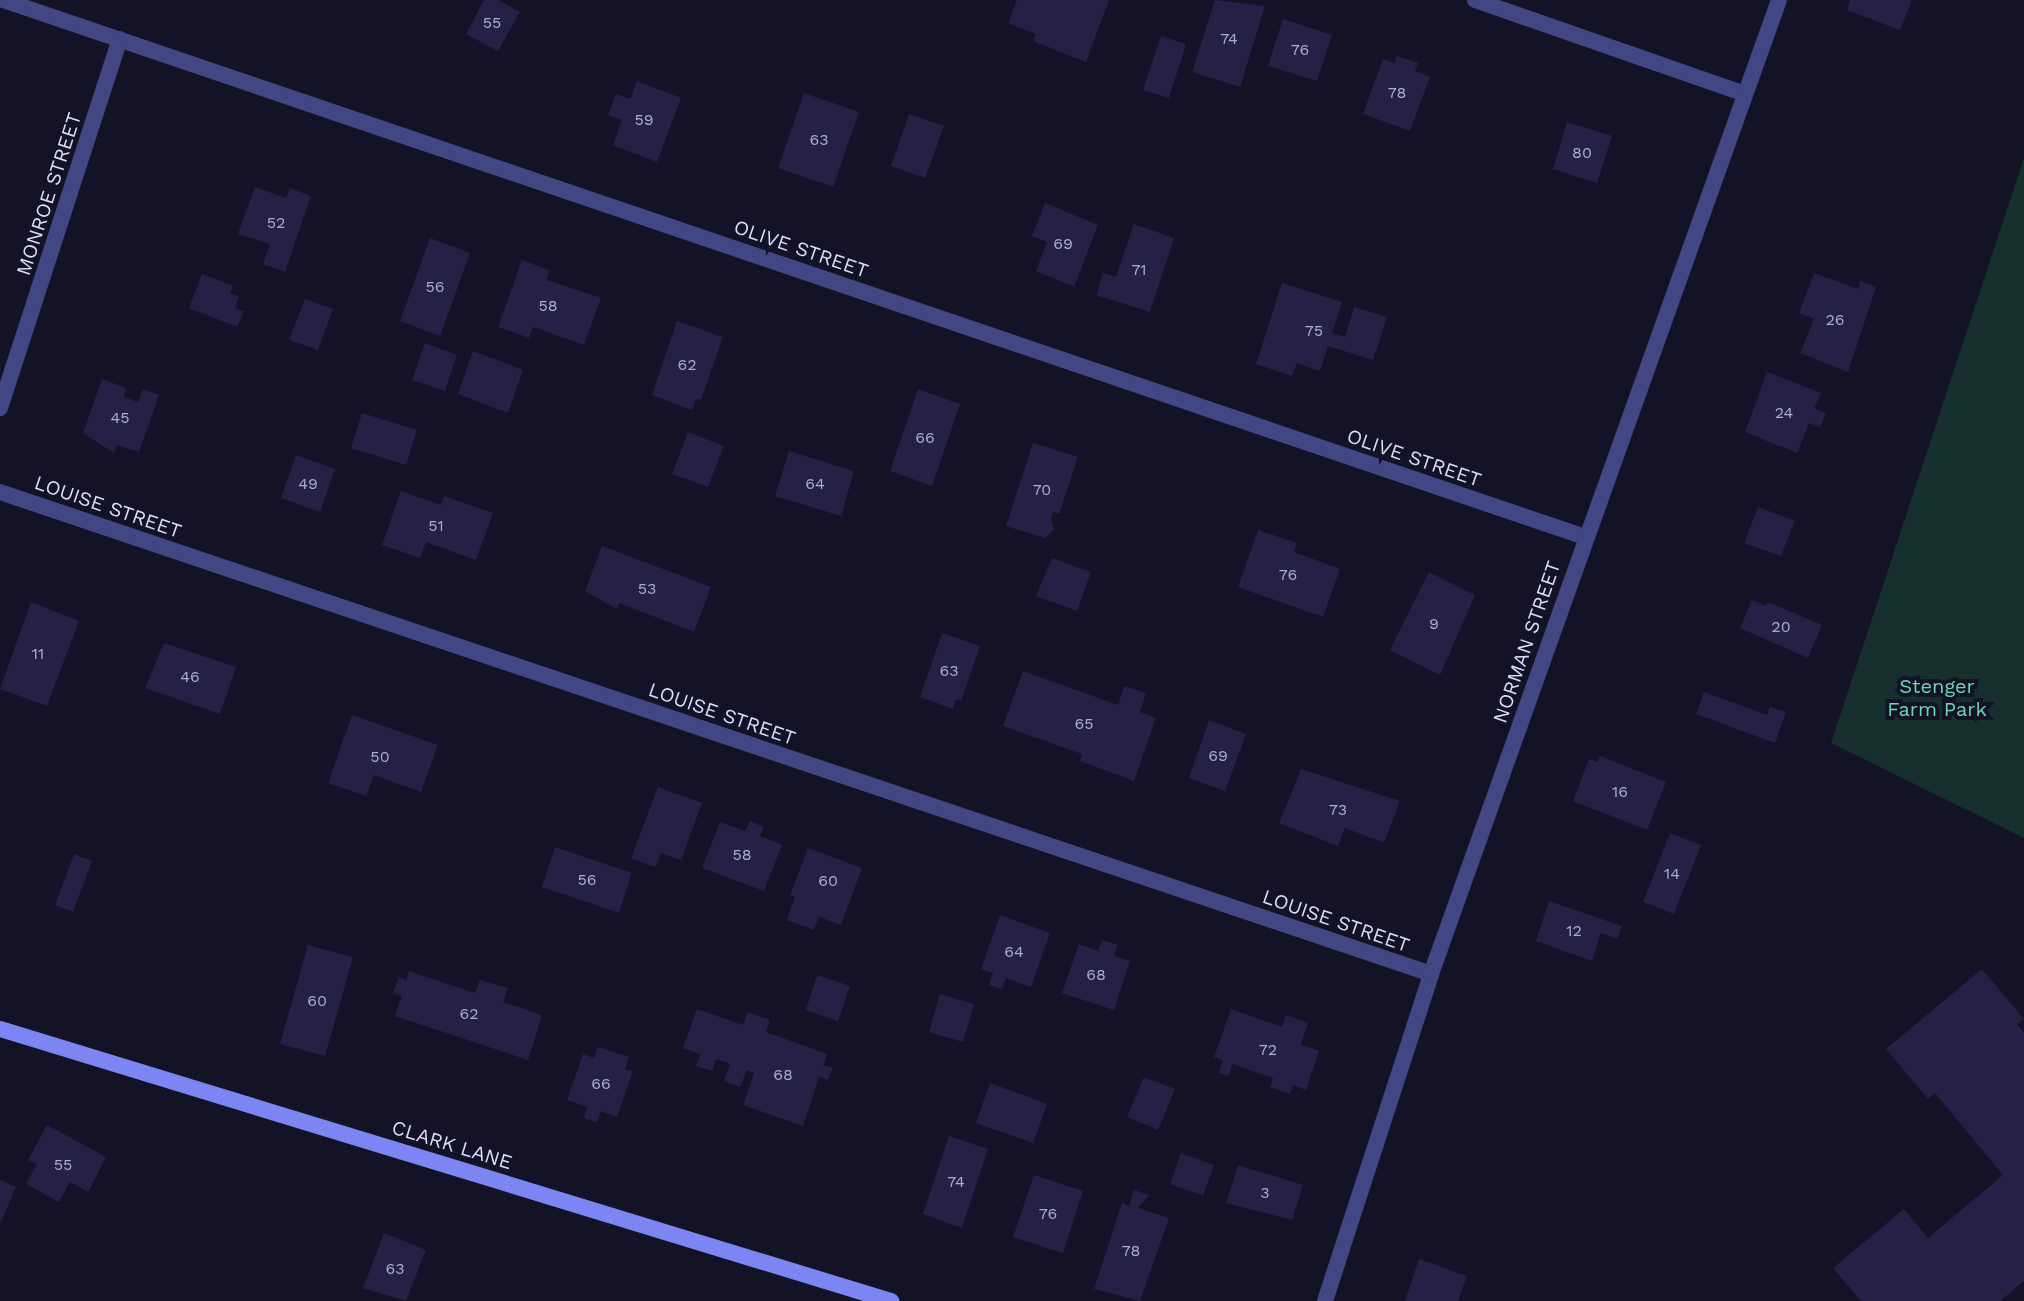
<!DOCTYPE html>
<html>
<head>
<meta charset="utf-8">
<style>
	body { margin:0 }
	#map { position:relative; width:2024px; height:1301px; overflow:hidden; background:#141227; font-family:"Work Sans",sans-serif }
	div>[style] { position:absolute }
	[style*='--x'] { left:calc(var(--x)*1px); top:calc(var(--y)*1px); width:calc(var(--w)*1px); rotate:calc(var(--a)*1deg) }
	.green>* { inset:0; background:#16312d }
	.building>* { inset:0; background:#242046 }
	.minor>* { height:16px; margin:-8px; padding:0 8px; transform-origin:8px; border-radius:8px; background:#424682 }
	.secondary>* { height:16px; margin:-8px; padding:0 8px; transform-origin:8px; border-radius:8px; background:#7c86f3 }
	span { translate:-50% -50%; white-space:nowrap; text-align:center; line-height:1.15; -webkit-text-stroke:8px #141227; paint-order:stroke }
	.number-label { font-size:16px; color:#aeadce }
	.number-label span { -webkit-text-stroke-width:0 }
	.street-label { font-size:20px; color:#dcdcfc }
	.park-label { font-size:20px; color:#6dd6b0 }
</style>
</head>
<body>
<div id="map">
	<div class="green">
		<i style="clip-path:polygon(2024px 158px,2024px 838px,1831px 743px)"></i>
	</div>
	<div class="building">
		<i style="clip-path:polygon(484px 0,498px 0,520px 12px,498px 51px,466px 34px)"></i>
		<i style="clip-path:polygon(1017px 0,1109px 0,1086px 62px,1033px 41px,1036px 34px,1008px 23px)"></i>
		<i style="clip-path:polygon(1215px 0,1265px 6px,1240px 87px,1192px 72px)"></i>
		<i style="clip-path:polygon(1850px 0,1912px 0,1900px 30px,1847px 10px)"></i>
		<i style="clip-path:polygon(1283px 19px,1332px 35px,1317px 81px,1268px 66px)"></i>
		<i style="clip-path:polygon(1161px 36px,1186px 44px,1169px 98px,1143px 90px)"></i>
		<i style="clip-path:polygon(1397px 56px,1418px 63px,1415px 71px,1430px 77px,1410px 131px,1363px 114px,1383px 59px,1394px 63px)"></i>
		<i style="clip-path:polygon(637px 81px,681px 98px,657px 162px,613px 145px,622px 120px,608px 115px,616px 94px,630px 99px)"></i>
		<i style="clip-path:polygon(804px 93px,859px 112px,833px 187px,778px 168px)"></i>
		<i style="clip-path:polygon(909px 114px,944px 126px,925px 178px,891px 166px)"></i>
		<i style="clip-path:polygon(1567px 122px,1612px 136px,1597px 183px,1553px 169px)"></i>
		<i style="clip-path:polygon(255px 187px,286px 198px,290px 188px,311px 196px,285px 272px,263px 264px,270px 244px,238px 234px)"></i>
		<i style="clip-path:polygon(1045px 203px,1098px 225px,1074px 287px,1036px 271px,1047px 242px,1032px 236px)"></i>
		<i style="clip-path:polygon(1134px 224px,1174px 238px,1150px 312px,1096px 295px,1103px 273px,1116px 277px)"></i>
		<i style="clip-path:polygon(430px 238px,470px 253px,440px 336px,400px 321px)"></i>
		<i style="clip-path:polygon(522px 260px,549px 270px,547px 280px,601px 298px,584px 345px,533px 327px,529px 338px,498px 327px)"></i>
		<i style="clip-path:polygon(1814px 273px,1858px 289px,1860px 281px,1876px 287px,1848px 372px,1800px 353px,1814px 319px,1799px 313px)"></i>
		<i style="clip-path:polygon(202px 274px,233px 286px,230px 293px,239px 297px,235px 308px,244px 311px,237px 327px,189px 308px)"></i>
		<i style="clip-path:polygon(1282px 283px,1342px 302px,1332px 333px,1345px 337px,1354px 307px,1387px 317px,1373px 360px,1328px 346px,1320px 371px,1297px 363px,1292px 376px,1256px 364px)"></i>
		<i style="clip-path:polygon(305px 299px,333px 309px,318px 350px,289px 340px)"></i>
		<i style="clip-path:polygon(677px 321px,723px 337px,701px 400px,696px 399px,692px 410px,652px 395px)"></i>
		<i style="clip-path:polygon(425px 343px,457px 355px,445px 391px,412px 380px)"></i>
		<i style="clip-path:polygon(473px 351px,523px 370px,508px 413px,458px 394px)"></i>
		<i style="clip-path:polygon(1767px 372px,1821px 393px,1814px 408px,1826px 413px,1820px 427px,1809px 423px,1797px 453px,1745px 432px)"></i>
		<i style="clip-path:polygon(102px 379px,126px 388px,124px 397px,138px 402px,143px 389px,159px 395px,139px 452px,117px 445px,114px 453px,83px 433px)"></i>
		<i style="clip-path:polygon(918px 389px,960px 404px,932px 486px,890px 471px)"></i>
		<i style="clip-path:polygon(362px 413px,417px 430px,406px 465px,351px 448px)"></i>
		<i style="clip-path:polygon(688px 432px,724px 446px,708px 487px,672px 474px)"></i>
		<i style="clip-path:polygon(1033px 443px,1078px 457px,1059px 514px,1053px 512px,1051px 518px,1054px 529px,1045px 538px,1006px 526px)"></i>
		<i style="clip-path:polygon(789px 451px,854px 471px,841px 516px,775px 496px)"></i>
		<i style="clip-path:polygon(296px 455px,335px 469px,320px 512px,281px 498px)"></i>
		<i style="clip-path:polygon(401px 491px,441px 505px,444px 496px,493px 513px,476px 560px,426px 542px,420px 558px,382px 545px)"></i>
		<i style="clip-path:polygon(1758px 507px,1795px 521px,1781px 556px,1744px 543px)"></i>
		<i style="clip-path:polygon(1258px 530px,1297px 543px,1294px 552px,1340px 569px,1323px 617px,1238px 587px)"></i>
		<i style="clip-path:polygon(602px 546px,711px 587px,694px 632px,619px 603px,617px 609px,585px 591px)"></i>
		<i style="clip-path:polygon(1052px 558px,1091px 572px,1077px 611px,1036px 596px)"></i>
		<i style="clip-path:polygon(1429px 572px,1475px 595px,1440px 675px,1390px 650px)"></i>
		<i style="clip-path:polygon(1752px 600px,1766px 606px,1768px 602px,1822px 625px,1808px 658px,1740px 628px)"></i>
		<i style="clip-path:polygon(31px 602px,79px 621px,47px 706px,0 689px)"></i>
		<i style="clip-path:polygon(942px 633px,980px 646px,961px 701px,956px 699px,953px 709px,920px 697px)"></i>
		<i style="clip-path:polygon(164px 643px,236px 667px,220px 714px,145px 688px)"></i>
		<i style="clip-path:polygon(1023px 671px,1118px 705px,1124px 686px,1146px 693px,1140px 712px,1156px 718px,1134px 781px,1080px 761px,1082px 754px,1003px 726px)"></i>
		<i style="clip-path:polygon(1704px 692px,1767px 715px,1770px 707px,1786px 712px,1775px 743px,1696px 714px)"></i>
		<i style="clip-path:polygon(352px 715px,438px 745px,421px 792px,374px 775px,366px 796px,328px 783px)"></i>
		<i style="clip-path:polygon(1209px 720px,1246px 734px,1225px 791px,1189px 778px)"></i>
		<i style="clip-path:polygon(1600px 756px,1666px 782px,1647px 830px,1573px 801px,1589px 759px,1597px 762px)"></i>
		<i style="clip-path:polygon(1301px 769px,1400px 801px,1384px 843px,1345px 828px,1338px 846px,1279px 823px)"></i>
		<i style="clip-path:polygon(658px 787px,702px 803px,681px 860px,661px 853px,655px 867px,631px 858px)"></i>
		<i style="clip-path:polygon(750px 821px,764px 827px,760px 836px,782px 845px,764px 891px,702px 868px,720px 822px,745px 831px)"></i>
		<i style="clip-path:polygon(1670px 833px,1701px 845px,1674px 914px,1643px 902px)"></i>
		<i style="clip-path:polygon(555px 847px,632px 873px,619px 913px,542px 887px)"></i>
		<i style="clip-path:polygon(808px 848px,862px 868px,841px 925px,819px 917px,814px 930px,787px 920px,795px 897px,790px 895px)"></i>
		<i style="clip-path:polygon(74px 854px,92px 861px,73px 912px,55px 905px)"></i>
		<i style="clip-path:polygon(1549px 901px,1622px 926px,1617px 939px,1601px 933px,1592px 961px,1536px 941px)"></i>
		<i style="clip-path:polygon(1000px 915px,1050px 933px,1031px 987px,1006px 978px,1002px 989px,989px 985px,993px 973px,981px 969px)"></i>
		<i style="clip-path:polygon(1102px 940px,1118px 945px,1114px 956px,1130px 961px,1114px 1010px,1062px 993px,1079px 944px,1098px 951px)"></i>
		<i style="clip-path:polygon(308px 945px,353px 957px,325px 1056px,280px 1044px)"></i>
		<i style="clip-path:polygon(1982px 969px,2024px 1019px,2017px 1024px,2024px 1033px,2024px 1281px,2000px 1301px,1861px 1301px,1833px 1268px,1904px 1209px,1928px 1238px,2003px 1175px,1935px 1093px,1928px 1099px,1886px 1049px)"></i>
		<i style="clip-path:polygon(409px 971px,475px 993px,480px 980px,508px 988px,503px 1002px,542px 1015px,528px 1060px,395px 1016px,402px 996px,393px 993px,399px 977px,406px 980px)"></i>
		<i style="clip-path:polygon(817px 975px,850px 986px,838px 1021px,806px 1010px)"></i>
		<i style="clip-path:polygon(940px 994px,974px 1004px,963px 1042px,929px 1032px)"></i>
		<i style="clip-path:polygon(697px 1009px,743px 1025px,748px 1012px,770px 1020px,766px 1032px,827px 1054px,823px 1065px,833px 1068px,828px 1080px,819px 1077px,803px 1126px,743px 1105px,754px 1073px,747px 1070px,740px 1087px,724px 1081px,730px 1064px,716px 1059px,712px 1071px,696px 1066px,700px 1054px,683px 1048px)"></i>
		<i style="clip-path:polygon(1231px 1009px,1282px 1027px,1286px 1015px,1308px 1023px,1301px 1044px,1319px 1051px,1306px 1090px,1293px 1085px,1290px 1094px,1270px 1087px,1273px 1078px,1233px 1064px,1228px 1076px,1219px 1073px,1223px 1060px,1214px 1057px)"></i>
		<i style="clip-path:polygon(598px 1047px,629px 1057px,625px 1069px,633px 1071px,617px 1117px,601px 1111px,597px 1123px,584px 1118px,587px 1107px,567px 1100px,583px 1054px,594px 1058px)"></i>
		<i style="clip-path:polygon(1144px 1077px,1175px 1089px,1158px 1130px,1127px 1117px)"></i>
		<i style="clip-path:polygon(990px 1083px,1047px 1104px,1033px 1143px,976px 1123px)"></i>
		<i style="clip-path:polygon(47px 1125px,106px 1157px,88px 1192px,70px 1182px,59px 1202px,26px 1184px,37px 1164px,28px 1160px)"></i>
		<i style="clip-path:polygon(949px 1136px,988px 1149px,962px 1228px,923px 1214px)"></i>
		<i style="clip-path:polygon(1181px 1153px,1214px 1165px,1203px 1196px,1170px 1184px)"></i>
		<i style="clip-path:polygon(1238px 1165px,1303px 1185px,1292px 1220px,1226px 1203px)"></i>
		<i style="clip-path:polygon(1034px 1175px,1083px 1191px,1063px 1253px,1013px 1237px)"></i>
		<i style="clip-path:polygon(0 1180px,16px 1187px,0 1224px)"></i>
		<i style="clip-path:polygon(1134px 1190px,1149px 1195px,1138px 1208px,1169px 1218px,1140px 1301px,1094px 1289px,1122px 1203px,1129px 1206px)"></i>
		<i style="clip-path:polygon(384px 1233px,426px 1250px,406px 1301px,363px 1288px)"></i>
		<i style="clip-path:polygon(1419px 1259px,1467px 1276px,1458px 1301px,1405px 1301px)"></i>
	</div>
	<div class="minor">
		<i style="--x:3;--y:0;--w:1671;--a:18.75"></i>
		<i style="--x:1475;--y:0;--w:286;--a:19.2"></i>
		<i style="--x:0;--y:408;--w:388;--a:-72"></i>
		<i style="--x:0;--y:492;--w:1510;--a:18.61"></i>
		<i style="--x:1325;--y:1301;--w:344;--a:-72"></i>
		<i style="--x:1431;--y:974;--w:1034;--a:-70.34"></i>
	</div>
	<div class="secondary">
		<i style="--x:0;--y:1029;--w:932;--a:16.98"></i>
	</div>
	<div class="number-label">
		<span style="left:492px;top:23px">55</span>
		<span style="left:1229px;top:39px">74</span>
		<span style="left:1300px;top:50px">76</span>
		<span style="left:1397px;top:93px">78</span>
		<span style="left:644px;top:120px">59</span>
		<span style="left:819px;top:140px">63</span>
		<span style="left:1582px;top:153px">80</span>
		<span style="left:276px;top:223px">52</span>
		<span style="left:1063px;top:244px">69</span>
		<span style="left:1139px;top:270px">71</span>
		<span style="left:435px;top:287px">56</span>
		<span style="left:548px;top:306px">58</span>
		<span style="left:1835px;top:320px">26</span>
		<span style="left:1314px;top:331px">75</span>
		<span style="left:687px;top:365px">62</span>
		<span style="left:1784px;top:413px">24</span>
		<span style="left:120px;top:418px">45</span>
		<span style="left:925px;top:438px">66</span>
		<span style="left:308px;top:484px">49</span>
		<span style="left:815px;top:484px">64</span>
		<span style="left:1042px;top:490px">70</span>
		<span style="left:436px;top:526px">51</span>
		<span style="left:1288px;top:575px">76</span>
		<span style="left:647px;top:589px">53</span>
		<span style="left:1434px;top:624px">9</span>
		<span style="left:1781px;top:627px">20</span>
		<span style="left:38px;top:654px">11</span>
		<span style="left:949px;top:671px">63</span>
		<span style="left:190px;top:677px">46</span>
		<span style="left:1084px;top:724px">65</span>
		<span style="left:1218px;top:756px">69</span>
		<span style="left:380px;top:757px">50</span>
		<span style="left:1620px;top:792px">16</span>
		<span style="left:1338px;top:810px">73</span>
		<span style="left:742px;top:855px">58</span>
		<span style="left:1672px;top:874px">14</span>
		<span style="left:587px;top:880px">56</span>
		<span style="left:828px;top:881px">60</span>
		<span style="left:1574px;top:931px">12</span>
		<span style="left:1014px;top:952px">64</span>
		<span style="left:1096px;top:975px">68</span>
		<span style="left:317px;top:1001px">60</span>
		<span style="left:469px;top:1014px">62</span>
		<span style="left:1268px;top:1050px">72</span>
		<span style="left:783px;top:1075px">68</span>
		<span style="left:601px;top:1084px">66</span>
		<span style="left:63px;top:1165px">55</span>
		<span style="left:956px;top:1182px">74</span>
		<span style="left:1265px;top:1193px">3</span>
		<span style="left:1048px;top:1214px">76</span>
		<span style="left:1131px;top:1251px">78</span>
		<span style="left:395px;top:1269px">63</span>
	</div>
	<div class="street-label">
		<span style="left:49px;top:194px;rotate:-72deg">MONROE STREET</span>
		<span style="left:801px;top:249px;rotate:19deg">OLIVE STREET</span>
		<span style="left:1414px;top:458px;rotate:19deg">OLIVE STREET</span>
		<span style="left:108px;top:507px;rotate:19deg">LOUISE STREET</span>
		<span style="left:1527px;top:642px;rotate:-71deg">NORMAN STREET</span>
		<span style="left:722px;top:714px;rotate:19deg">LOUISE STREET</span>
		<span style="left:1336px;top:921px;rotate:19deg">LOUISE STREET</span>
		<span style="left:452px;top:1145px;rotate:17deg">CLARK LANE</span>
	</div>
	<div class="park-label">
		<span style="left:1937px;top:698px">Stenger<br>Farm Park</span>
	</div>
</div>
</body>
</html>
